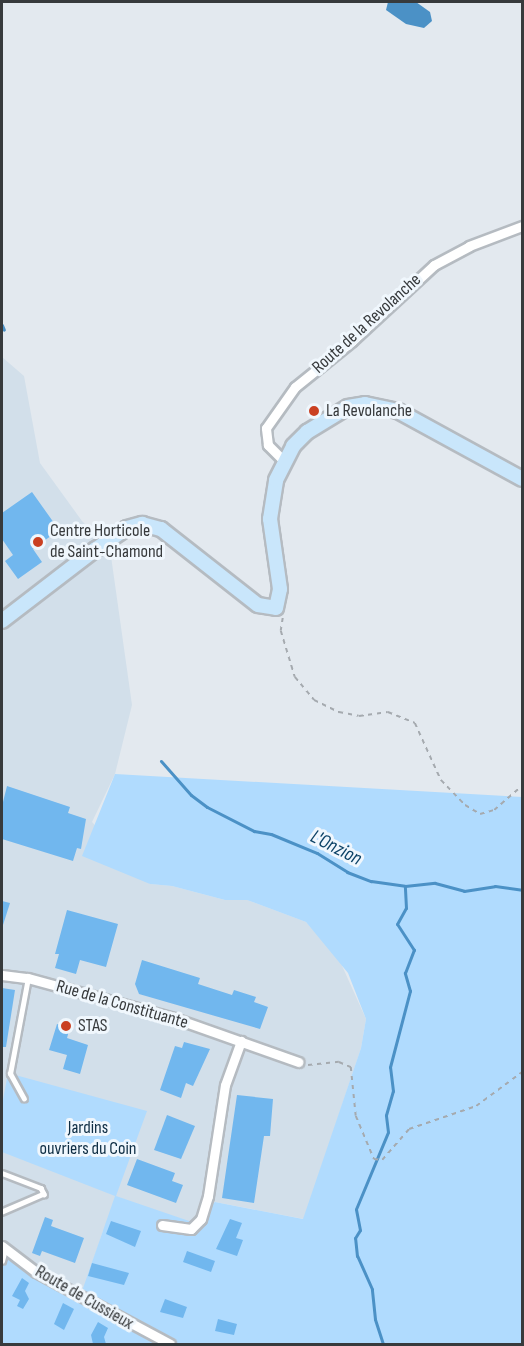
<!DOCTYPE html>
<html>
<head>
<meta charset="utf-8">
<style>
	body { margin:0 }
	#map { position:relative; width:524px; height:1346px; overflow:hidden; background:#e3e9ef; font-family:"Sofia Sans Condensed",sans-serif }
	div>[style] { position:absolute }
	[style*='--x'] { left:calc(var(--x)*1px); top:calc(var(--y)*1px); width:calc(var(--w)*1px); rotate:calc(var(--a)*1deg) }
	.built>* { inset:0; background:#d2dfea }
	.green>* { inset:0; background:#b0dbfe }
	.water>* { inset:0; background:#4b91c6 }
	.stream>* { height:3px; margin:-1.5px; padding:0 1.5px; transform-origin:1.5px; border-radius:1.5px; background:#4b91c6 }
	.building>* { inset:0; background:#71b7ee }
	.path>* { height:1.5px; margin-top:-0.75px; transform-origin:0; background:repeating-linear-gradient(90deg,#a5aaaf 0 4.5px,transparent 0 9px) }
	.roads { filter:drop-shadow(2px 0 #b5bbc1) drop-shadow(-2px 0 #b5bbc1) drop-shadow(0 2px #b5bbc1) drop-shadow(0 -2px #b5bbc1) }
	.service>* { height:4.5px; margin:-2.25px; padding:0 2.25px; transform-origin:2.25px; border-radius:2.25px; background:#fff }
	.minor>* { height:9px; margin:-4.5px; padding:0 4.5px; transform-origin:4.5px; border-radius:4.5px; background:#fff }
	.secondary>* { height:14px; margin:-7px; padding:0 7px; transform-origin:7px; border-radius:7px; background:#c9e6fb }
	.dots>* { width:16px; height:16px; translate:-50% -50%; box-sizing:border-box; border:3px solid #f0f7fd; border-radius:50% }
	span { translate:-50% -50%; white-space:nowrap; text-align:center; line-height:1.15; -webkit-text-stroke:6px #f0f7fd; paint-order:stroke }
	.street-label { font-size:18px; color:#373a3c }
	.poi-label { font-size:18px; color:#373a3c }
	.left { translate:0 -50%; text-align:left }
	.park-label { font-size:18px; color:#0e2d43 }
	.water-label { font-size:20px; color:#0d4367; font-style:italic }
	.frame { position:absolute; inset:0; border:3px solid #373a3c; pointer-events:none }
</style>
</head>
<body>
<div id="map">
	<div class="built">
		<i style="clip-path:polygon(2px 357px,24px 376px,40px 463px,82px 521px,110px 549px,132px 705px,115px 774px,92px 822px,150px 884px,172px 886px,225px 900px,247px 900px,306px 922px,339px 959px,366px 1019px,361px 1048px,304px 1219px,215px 1202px,193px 1222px,103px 1231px,82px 1294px,2px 1244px)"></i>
	</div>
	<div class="green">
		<i style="clip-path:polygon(115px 774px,522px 797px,522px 1344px,2px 1344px,2px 1244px,81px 1294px,115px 1196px,2px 1152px,2px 1105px,8px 1073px,147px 1111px,116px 1196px,192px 1222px,215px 1202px,303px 1219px,361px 1048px,366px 1019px,348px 973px,306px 922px,247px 900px,225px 900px,172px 886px,150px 884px,82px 856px)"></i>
	</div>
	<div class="water">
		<i style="clip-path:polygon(388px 2px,416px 2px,430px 12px,432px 21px,424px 28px,406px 24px,386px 10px)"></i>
	</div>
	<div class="stream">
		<i style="--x:2;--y:325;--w:5;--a:68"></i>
		<i style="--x:161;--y:761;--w:45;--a:48.6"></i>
		<i style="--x:191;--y:795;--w:20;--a:37"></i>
		<i style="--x:207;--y:807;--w:53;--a:27.1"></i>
		<i style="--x:254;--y:831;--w:17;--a:10"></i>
		<i style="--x:271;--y:834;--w:50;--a:22.4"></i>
		<i style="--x:317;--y:853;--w:36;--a:32"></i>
		<i style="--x:347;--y:872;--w:26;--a:21"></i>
		<i style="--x:371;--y:881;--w:34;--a:8"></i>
		<i style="--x:405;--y:886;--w:30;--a:-6"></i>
		<i style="--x:435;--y:883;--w:30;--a:15"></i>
		<i style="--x:464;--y:891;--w:31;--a:-9"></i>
		<i style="--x:495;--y:886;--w:27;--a:8"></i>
		<i style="--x:383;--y:1344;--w:26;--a:-108"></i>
		<i style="--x:375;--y:1319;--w:30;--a:-96"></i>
		<i style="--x:372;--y:1289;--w:36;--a:-114"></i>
		<i style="--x:357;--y:1256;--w:18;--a:-96"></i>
		<i style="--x:355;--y:1238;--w:9;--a:-58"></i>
		<i style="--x:360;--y:1230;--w:21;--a:-101"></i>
		<i style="--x:356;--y:1209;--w:83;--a:-67.4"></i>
		<i style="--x:388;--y:1132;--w:17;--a:-97"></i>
		<i style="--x:386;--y:1115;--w:25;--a:-74"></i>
		<i style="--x:393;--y:1091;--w:24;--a:-97"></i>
		<i style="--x:390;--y:1067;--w:79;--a:-75.3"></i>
		<i style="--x:410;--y:991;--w:19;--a:-106"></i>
		<i style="--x:405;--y:973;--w:25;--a:-69"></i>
		<i style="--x:414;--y:950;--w:31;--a:-123"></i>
		<i style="--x:397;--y:924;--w:18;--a:-61"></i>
		<i style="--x:406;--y:908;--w:22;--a:-93"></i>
	</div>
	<div class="building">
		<i style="clip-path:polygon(32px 492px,59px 530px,33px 549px,42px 562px,18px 579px,5px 561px,13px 555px,2px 539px,2px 513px)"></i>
		<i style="clip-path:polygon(7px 786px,70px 807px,68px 813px,86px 819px,81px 849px,77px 848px,73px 861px,2px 839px,2px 806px)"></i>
		<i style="clip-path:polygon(2px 901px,10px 903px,3px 925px,2px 925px)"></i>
		<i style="clip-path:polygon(67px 910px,118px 924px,106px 967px,80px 960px,76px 974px,55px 968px,59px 954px,55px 954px)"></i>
		<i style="clip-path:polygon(142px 960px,200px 978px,198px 984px,232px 995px,234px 990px,256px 997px,254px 1002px,268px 1007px,260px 1029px,139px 994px,135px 984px)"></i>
		<i style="clip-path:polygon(2px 988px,15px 990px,6px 1047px,2px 1047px)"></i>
		<i style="clip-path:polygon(64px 1023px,71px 1024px,67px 1038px,88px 1045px,80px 1074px,63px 1069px,67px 1055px,49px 1050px,57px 1024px,63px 1026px)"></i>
		<i style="clip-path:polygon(184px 1042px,210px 1049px,193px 1086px,186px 1083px,181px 1098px,160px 1090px,175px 1046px,182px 1048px)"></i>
		<i style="clip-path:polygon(237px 1095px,273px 1099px,270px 1136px,264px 1136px,254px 1203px,222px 1198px)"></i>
		<i style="clip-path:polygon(167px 1115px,195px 1126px,181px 1159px,154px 1150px)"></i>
		<i style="clip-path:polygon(137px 1159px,175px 1173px,172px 1181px,183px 1185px,176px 1203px,127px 1185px)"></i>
		<i style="clip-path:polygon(45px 1217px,53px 1220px,51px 1226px,84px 1238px,75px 1263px,42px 1251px,40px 1256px,32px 1253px)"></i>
		<i style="clip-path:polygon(230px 1219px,242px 1223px,236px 1238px,243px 1240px,237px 1256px,216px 1249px)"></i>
		<i style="clip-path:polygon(111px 1221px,141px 1231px,135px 1247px,106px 1234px)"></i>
		<i style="clip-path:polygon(187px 1251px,215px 1261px,211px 1272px,183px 1262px)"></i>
		<i style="clip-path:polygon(92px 1263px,129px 1273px,124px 1285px,88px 1276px)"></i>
		<i style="clip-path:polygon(22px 1278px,29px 1283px,25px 1291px,29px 1299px,23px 1309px,17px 1306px,20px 1300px,12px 1296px)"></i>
		<i style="clip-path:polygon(165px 1299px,187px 1307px,183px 1318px,160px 1312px)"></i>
		<i style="clip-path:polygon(63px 1303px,74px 1309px,64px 1330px,54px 1324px)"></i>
		<i style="clip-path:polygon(218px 1319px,237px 1324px,234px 1335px,215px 1331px)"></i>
		<i style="clip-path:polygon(98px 1322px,108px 1328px,104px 1337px,106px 1344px,93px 1344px,91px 1335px)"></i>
	</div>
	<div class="path">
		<i style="--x:283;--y:618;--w:13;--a:99"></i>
		<i style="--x:281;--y:631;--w:48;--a:73.1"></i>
		<i style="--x:295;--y:677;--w:30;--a:50"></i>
		<i style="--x:314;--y:700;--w:28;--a:26"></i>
		<i style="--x:339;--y:712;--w:20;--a:11"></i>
		<i style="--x:359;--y:716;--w:29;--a:-8"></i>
		<i style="--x:388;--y:712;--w:29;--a:22"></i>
		<i style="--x:415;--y:723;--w:63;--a:65.5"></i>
		<i style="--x:441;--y:780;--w:35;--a:46"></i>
		<i style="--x:465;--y:805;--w:17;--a:31"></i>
		<i style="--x:480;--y:814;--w:15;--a:-16"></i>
		<i style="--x:494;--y:810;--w:37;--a:-41"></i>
		<i style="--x:308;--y:1065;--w:31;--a:-6"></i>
		<i style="--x:339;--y:1062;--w:13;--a:23"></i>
		<i style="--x:351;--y:1067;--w:49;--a:84.2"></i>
		<i style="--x:356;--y:1116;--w:47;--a:67.3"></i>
		<i style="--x:374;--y:1159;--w:8;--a:7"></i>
		<i style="--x:382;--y:1160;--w:41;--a:-48.9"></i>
		<i style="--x:409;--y:1129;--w:71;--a:-18.9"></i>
		<i style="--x:476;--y:1106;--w:57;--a:-36.5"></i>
	</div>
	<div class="roads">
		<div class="service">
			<i style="--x:24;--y:1099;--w:29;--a:-119"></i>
			<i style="--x:10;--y:1074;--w:98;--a:-79.4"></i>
			<i style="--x:2;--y:1173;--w:42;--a:21"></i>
			<i style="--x:41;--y:1188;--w:7;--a:63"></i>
			<i style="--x:44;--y:1194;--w:46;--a:156.8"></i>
			<i style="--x:2;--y:1261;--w:12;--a:-76"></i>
		</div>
		<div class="minor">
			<i style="--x:284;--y:461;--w:23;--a:-135"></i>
			<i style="--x:268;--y:445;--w:17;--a:-97"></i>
			<i style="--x:266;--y:428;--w:50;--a:-54.7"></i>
			<i style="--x:295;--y:387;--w:73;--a:-38.9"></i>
			<i style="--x:352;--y:341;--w:112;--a:-42.8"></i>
			<i style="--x:434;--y:265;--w:40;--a:-28"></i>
			<i style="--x:469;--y:246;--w:57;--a:-20.7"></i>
			<i style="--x:2;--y:975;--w:26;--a:7"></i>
			<i style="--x:28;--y:978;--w:151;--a:15.3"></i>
			<i style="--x:174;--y:1018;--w:132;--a:19.5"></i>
			<i style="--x:162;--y:1225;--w:29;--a:8"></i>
			<i style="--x:191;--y:1229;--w:14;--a:-45"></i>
			<i style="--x:201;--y:1219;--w:24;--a:-73"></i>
			<i style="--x:208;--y:1196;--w:112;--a:-81.3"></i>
			<i style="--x:225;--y:1085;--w:47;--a:-70"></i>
			<i style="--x:2;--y:1246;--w:43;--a:37.4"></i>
			<i style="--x:36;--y:1272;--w:152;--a:28.2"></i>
		</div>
		<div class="secondary">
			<i style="--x:2;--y:621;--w:118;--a:-37.5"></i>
			<i style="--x:96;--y:549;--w:37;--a:-34"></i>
			<i style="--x:127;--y:528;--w:16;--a:-15"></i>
			<i style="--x:142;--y:524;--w:20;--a:15"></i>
			<i style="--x:161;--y:529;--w:123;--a:38.1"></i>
			<i style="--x:258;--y:605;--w:18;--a:9"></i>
			<i style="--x:276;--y:608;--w:19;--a:-78"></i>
			<i style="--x:280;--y:589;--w:71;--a:-98.1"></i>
			<i style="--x:270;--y:519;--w:39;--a:-81"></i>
			<i style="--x:276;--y:480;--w:38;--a:-63"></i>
			<i style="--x:293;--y:446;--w:20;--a:-45"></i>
			<i style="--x:307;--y:432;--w:48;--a:-31.4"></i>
			<i style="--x:348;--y:407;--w:17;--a:-10"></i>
			<i style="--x:365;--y:404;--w:34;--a:12"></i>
			<i style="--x:398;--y:411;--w:141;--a:28.7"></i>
		</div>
	</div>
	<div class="dots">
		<i style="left:314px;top:411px;background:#ca4022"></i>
		<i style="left:38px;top:542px;background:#ca4022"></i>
		<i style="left:66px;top:1026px;background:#ca4022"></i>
	</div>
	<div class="street-label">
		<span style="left:367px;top:324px;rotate:-42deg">Route de la Revolanche</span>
		<span style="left:122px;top:1005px;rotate:16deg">Rue de la Constituante</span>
		<span style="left:84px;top:1298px;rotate:30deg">Route de Cussieux</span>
	</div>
	<div class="poi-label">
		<span class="left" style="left:326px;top:411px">La Revolanche</span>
		<span class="left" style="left:50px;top:542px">Centre Horticole<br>de Saint-Chamond</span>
		<span class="left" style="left:78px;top:1026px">STAS</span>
	</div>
	<div class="park-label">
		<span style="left:88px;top:1139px">Jardins<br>ouvriers du Coin</span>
	</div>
	<div class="water-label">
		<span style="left:336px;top:848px;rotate:27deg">L'Onzion</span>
	</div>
	<div class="frame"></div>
</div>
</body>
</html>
